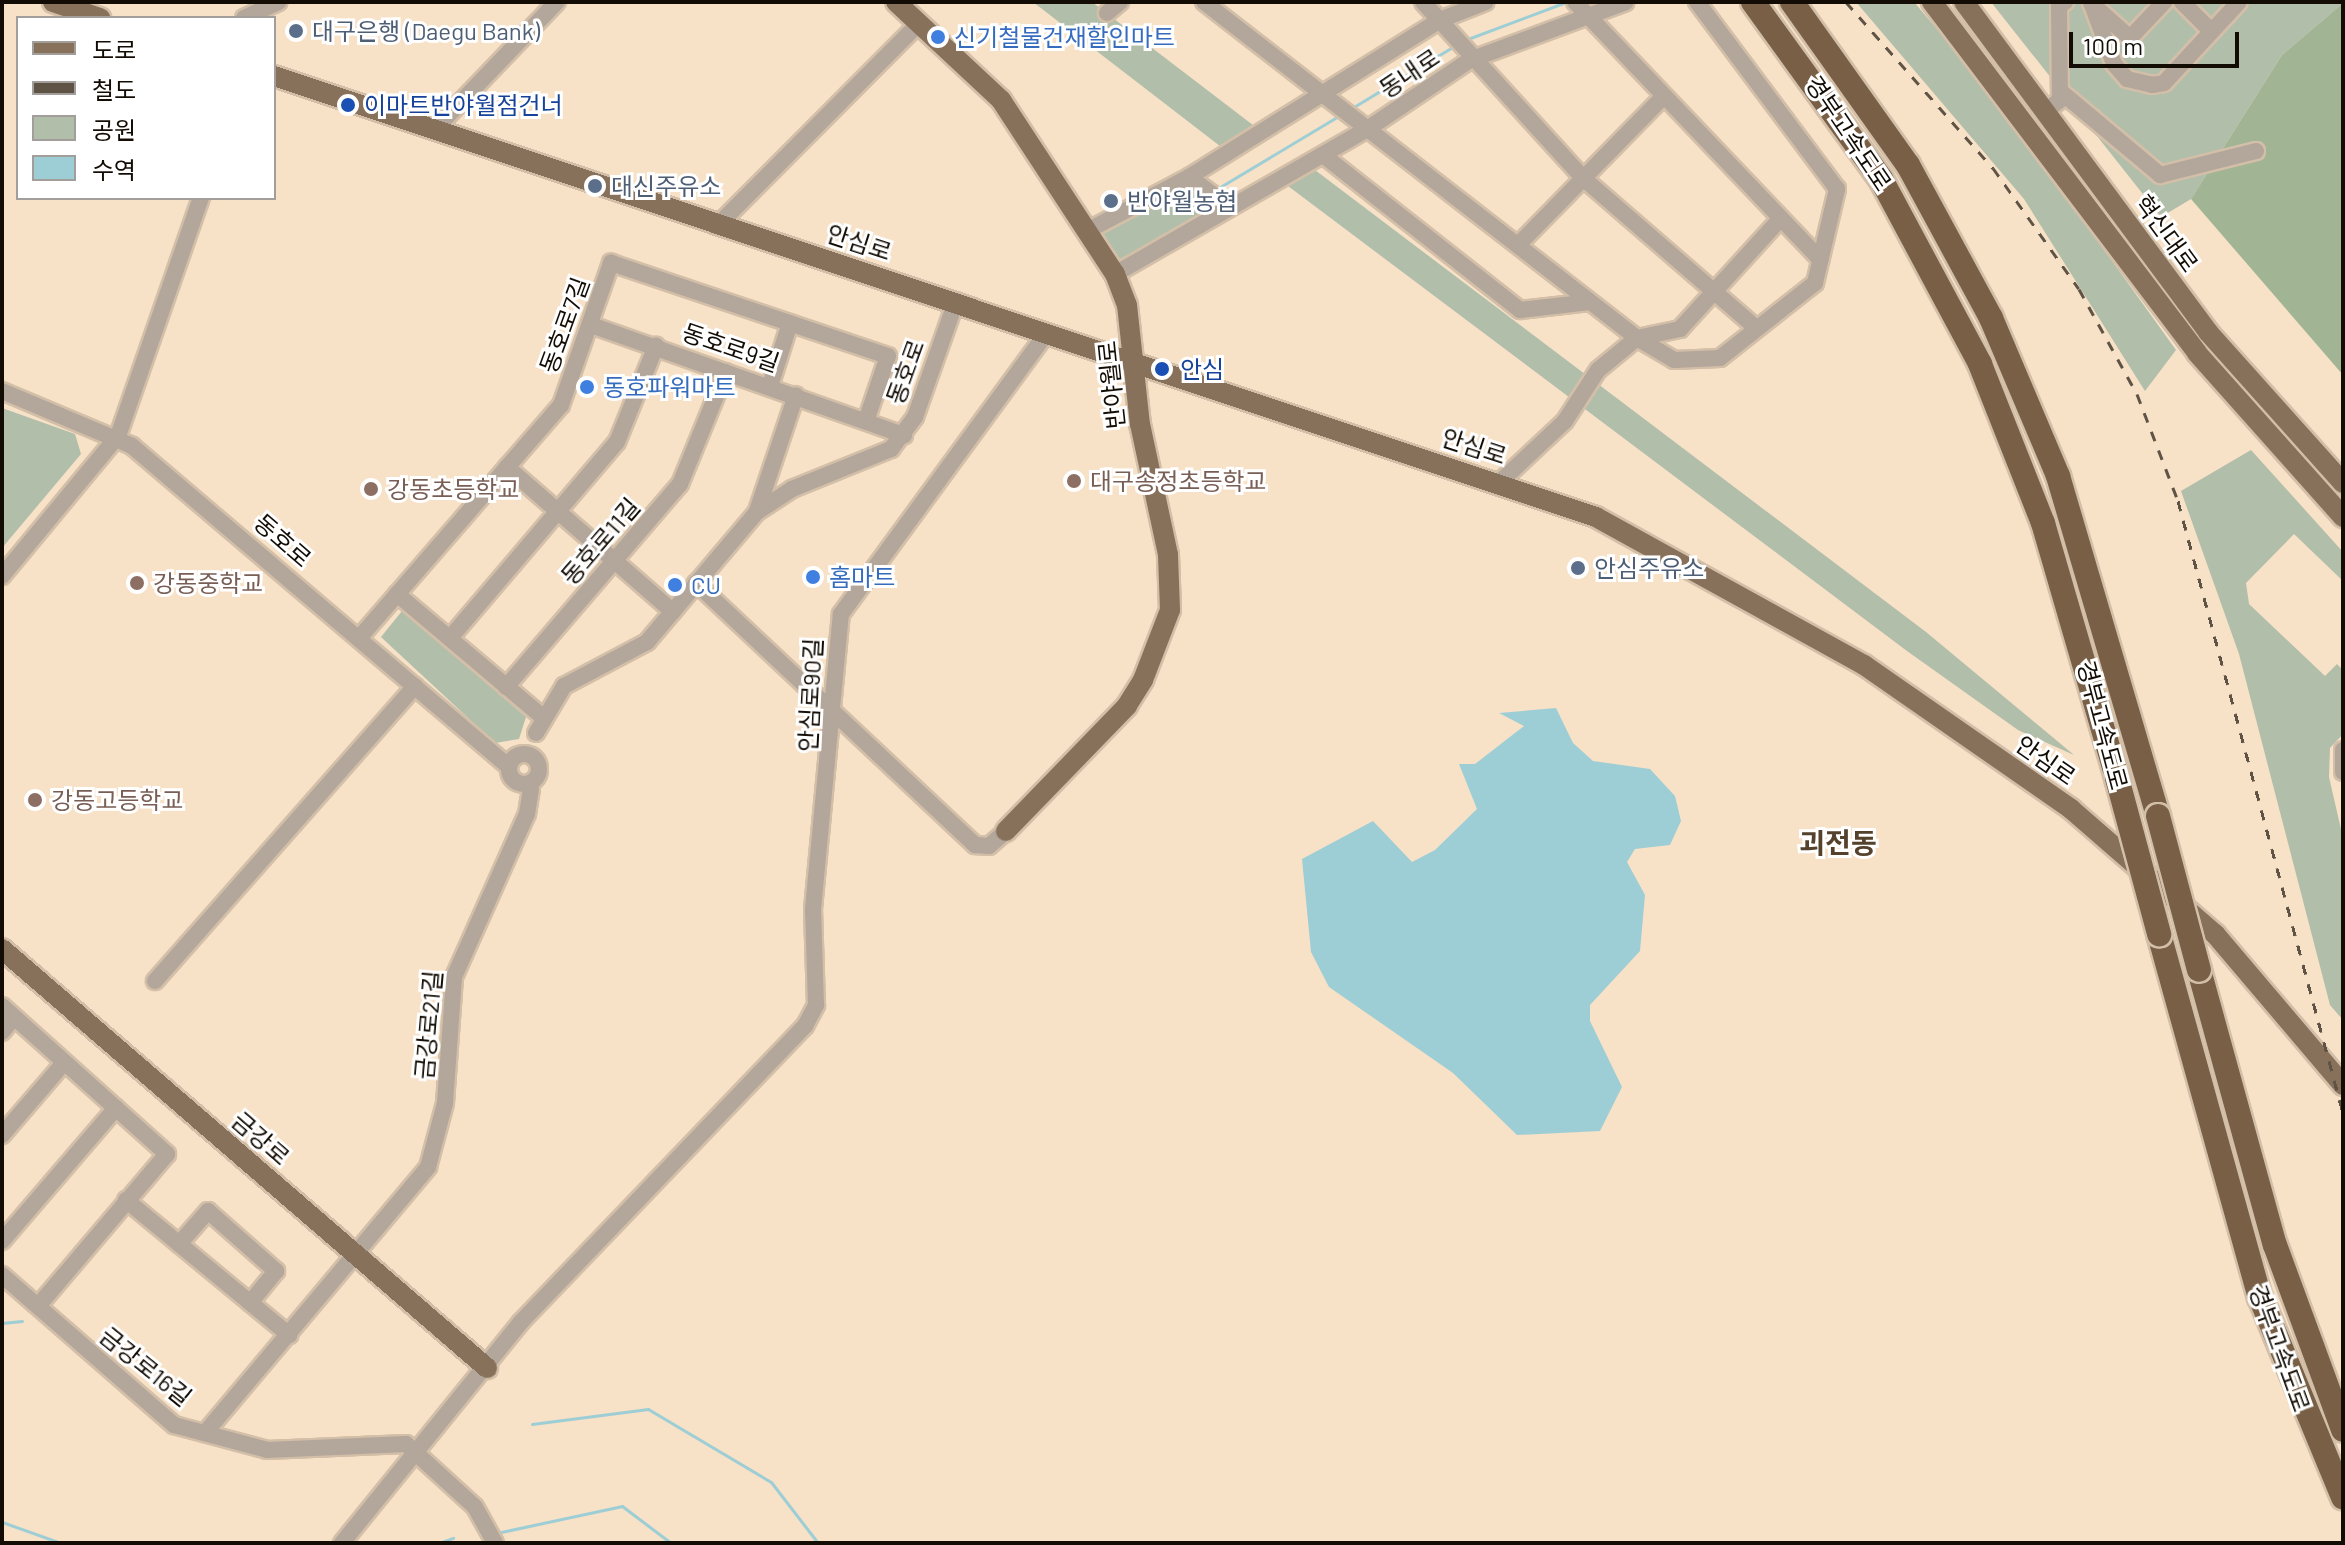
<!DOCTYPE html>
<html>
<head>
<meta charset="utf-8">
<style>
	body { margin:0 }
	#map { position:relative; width:2345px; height:1545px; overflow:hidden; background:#f7e1c7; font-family:Barlow,"Noto Sans KR",sans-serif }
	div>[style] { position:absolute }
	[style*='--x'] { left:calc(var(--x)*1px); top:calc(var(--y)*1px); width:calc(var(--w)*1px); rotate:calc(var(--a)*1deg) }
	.green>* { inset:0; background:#b1beaa }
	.forest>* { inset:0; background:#a1b595 }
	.water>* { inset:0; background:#9eced5 }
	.stream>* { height:3px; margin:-1.5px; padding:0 1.5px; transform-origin:1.5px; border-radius:1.5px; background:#9eced5 }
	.roads { filter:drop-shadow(2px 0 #d3bfa8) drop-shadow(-2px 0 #d3bfa8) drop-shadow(0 2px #d3bfa8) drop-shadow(0 -2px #d3bfa8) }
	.minor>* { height:16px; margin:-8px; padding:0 8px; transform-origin:8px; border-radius:8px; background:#b3a69a }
	.minor>.ring { margin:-8px; padding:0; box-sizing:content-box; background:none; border:16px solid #b3a69a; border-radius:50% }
	.major>* { height:20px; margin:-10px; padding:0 10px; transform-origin:10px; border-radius:10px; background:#88715b }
	.highway>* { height:24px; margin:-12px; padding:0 12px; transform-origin:12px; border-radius:12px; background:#785f45 }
	.rail>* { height:3px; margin-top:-1.5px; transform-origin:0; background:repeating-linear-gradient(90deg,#5f5345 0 10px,transparent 0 20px) }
	.bridges { filter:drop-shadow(2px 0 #d3bfa8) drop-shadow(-2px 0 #d3bfa8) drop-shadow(0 2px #d3bfa8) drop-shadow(0 -2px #d3bfa8) }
	.highway-bridge>* { height:24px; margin:-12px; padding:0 12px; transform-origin:12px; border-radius:12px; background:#785f45 }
	.dots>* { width:22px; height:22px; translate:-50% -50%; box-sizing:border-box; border:4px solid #fff; border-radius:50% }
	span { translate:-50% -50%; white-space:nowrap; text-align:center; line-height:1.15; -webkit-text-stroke:6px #fff; paint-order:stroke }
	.service-label { font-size:24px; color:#4e5e75 }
	.left { translate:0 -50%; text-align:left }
	.shop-label { font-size:24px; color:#366cbe }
	.street-label { font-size:24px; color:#130c04 }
	.transit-label { font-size:24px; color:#164399 }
	.education-label { font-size:24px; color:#785e54 }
	.quarter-label { font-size:28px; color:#54422c; font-weight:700 }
	.frame { position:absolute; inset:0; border:4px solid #130c04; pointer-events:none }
	.legend { position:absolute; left:16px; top:16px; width:260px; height:184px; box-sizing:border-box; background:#fff; border:2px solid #a19e9b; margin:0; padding:10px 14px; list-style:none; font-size:24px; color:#130c04 }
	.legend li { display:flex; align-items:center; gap:16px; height:40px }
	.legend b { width:40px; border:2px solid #a19e9b }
	.scale { position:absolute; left:2069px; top:32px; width:170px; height:36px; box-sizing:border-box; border:4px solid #130c04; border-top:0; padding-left:10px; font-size:24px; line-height:28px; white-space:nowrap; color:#130c04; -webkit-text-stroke:6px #fff; paint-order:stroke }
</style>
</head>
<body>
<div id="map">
	<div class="green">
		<i style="clip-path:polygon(1033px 2px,1092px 2px,1262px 132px,1229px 153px)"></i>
		<i style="clip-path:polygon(1856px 2px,1914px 2px,1990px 91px,2176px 350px,2145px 391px,2024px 199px)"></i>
		<i style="clip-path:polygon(1991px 2px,2343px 2px,2343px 3px,2282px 55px,2191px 199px,2161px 217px)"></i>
		<i style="clip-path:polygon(1307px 164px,1926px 632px,2074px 755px,2018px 730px,1907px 651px,1280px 180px)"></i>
		<i style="clip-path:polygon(1189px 177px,1230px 207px,1115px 274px,1089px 230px)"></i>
		<i style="clip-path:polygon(2px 408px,75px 434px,81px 454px,2px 548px)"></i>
		<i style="clip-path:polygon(2251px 450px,2343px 552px,2343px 581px,2294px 534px,2246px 583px,2249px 604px,2325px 676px,2337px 664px,2343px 670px,2343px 734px,2330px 748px,2329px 777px,2343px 838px,2343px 1020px,2330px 1005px,2239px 654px,2181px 491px)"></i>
		<i style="clip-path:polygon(402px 611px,526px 717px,519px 739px,495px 743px,381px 637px)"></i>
	</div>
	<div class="forest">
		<i style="clip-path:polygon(2343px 3px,2343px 375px,2191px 199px,2282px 55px)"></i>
	</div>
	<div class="water">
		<i style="clip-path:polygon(1556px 708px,1573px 743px,1593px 761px,1650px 769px,1675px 796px,1681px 821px,1670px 845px,1635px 849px,1627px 862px,1645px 895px,1640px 951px,1590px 1005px,1590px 1021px,1622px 1087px,1600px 1131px,1517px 1135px,1453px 1073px,1329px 987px,1311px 952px,1302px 859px,1373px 821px,1412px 862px,1435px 850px,1477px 809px,1459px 764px,1475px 764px,1524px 726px,1499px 713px)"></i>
	</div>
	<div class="stream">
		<i style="--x:1465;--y:40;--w:108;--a:-20.6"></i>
		<i style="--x:1352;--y:108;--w:119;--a:-31.3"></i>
		<i style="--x:1220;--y:187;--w:142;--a:-30.9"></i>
		<i style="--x:2;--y:1323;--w:20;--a:-6"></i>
		<i style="--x:532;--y:1424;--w:117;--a:-7.4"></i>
		<i style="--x:648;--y:1409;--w:143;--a:30.7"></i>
		<i style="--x:771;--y:1482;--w:77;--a:52.4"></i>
		<i style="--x:2;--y:1522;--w:63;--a:19.6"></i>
		<i style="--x:501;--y:1532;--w:124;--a:-12.1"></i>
		<i style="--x:622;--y:1506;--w:61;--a:37.1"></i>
		<i style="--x:439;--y:1543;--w:15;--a:-20"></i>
	</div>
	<div class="roads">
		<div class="minor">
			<i style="--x:1204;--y:2;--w:548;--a:37.81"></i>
			<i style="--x:1637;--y:338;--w:50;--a:140.6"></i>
			<i style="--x:1598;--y:370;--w:61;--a:122.9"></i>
			<i style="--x:1565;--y:421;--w:89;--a:136.8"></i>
			<i style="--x:1423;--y:2;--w:238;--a:47.7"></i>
			<i style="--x:1583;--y:178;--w:228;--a:40.9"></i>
			<i style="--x:1575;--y:2;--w:356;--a:46.4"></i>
			<i style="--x:2091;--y:2;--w:66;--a:69.6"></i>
			<i style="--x:2114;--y:64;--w:20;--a:49"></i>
			<i style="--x:2127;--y:79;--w:26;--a:13"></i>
			<i style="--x:2152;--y:85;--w:12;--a:-9"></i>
			<i style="--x:2164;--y:83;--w:110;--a:-47.2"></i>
			<i style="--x:2182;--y:2;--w:41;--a:45"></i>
			<i style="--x:2091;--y:3;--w:52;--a:41.9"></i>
			<i style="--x:2130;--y:38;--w:50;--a:-46.6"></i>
			<i style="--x:1107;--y:13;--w:17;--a:-40"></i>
			<i style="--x:244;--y:18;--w:38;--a:-25"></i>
			<i style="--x:2060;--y:91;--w:131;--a:40"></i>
			<i style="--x:2160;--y:175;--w:99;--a:-14"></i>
			<i style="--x:2046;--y:111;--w:18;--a:-38"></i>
			<i style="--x:2060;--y:100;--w:95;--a:-90.6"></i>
			<i style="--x:2059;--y:5;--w:7;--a:-27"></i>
			<i style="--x:435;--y:129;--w:176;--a:-46.2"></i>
			<i style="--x:1323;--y:155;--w:251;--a:38.2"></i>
			<i style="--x:1520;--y:310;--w:70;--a:-6.5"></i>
			<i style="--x:1189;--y:177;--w:51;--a:36.2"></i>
			<i style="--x:719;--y:224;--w:284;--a:-45.1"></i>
			<i style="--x:1089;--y:230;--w:113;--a:-27.9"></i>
			<i style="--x:1189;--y:177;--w:296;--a:-32"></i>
			<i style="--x:1440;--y:20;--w:49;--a:-21.4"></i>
			<i style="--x:1518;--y:245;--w:206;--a:-45.6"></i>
			<i style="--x:1115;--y:274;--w:293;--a:-29.9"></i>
			<i style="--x:1369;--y:128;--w:122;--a:-34"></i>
			<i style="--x:1470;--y:60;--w:166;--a:-20.4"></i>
			<i style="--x:591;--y:325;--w:332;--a:19.4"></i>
			<i style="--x:1637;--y:338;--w:43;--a:30.7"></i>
			<i style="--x:1674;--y:360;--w:46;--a:-2.5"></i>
			<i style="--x:1720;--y:358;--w:121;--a:-38.3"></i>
			<i style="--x:1815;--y:283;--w:97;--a:-76.8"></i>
			<i style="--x:1837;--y:189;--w:234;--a:-126.8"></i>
			<i style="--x:1637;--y:338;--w:44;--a:-11.8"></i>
			<i style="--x:1680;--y:329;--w:149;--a:-47.7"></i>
			<i style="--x:770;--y:386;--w:66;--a:-72.4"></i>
			<i style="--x:2;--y:391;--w:141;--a:22.9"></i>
			<i style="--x:132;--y:446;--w:494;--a:40.4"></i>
			<i style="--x:507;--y:467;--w:220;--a:41.1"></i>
			<i style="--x:757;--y:511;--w:122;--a:-71.4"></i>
			<i style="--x:2;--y:576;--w:182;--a:-50.4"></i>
			<i style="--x:118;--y:436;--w:252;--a:-70.8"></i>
			<i style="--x:696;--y:583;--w:383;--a:43.2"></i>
			<i style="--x:975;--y:845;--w:14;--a:4"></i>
			<i style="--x:989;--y:846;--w:23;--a:-41"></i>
			<i style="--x:397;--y:594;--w:187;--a:40.2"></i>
			<i style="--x:360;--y:637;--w:307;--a:-49.1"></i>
			<i style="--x:561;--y:405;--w:151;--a:-70.6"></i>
			<i style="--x:611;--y:263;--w:292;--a:18.6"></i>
			<i style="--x:888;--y:356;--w:65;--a:108.7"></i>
			<i style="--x:450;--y:638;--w:257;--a:-49.6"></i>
			<i style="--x:617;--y:442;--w:104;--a:-67.9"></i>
			<i style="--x:506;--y:687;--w:267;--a:-49.4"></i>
			<i style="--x:680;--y:484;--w:121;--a:-67.7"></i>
			<i style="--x:536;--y:733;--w:55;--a:-59.2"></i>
			<i style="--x:564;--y:686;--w:94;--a:-27.9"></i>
			<i style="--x:647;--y:642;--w:170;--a:-49.8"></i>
			<i style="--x:757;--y:512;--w:42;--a:-33.3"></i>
			<i style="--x:792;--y:489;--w:107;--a:-22"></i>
			<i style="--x:891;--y:449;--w:40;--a:-53"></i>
			<i style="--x:915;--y:417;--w:123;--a:-70.5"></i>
			<i style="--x:2343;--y:750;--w:22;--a:90"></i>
			<i class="ring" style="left:509px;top:754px;width:14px;height:14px"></i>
			<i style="--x:155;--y:981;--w:393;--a:-48.6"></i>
			<i style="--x:2;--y:1006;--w:222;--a:41.9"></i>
			<i style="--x:167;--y:1154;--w:199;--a:130.3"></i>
			<i style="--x:2;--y:1032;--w:19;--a:-51"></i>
			<i style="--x:2;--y:1135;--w:92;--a:-49.4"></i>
			<i style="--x:126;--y:1200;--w:212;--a:39.6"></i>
			<i style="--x:2;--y:1241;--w:175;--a:-49.4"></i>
			<i style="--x:179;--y:1244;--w:44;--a:-48.7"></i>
			<i style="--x:208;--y:1211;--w:91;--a:41.4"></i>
			<i style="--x:276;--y:1271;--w:41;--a:129.1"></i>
			<i style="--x:2;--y:1275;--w:228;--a:41.1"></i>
			<i style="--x:174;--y:1425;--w:96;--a:15"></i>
			<i style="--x:267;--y:1450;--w:139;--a:-2.5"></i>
			<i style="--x:406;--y:1444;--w:93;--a:42.4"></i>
			<i style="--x:475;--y:1507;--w:41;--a:60.9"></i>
			<i style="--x:205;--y:1433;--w:347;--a:-50"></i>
			<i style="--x:428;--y:1167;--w:66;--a:-75.1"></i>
			<i style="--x:445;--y:1103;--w:126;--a:-85.9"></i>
			<i style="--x:454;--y:977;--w:179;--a:-65.9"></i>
			<i style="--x:527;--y:814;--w:26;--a:-81"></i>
			<i style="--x:342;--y:1543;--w:283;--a:-51"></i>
			<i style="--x:520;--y:1323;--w:412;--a:-46.2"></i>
			<i style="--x:805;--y:1026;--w:24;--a:-62"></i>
			<i style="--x:816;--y:1005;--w:96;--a:-91.8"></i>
			<i style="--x:813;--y:909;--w:296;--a:-84.6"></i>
			<i style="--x:841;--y:614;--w:347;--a:-53.8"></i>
		</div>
		<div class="major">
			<i style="--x:53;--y:2;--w:50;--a:18.8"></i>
			<i style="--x:896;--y:2;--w:144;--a:43"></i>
			<i style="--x:1001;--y:100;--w:208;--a:56.8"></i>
			<i style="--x:1115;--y:274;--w:33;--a:69"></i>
			<i style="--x:1127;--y:305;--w:120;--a:83.8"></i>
			<i style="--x:1140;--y:424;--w:134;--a:77.9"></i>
			<i style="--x:1168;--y:555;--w:55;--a:87.9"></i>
			<i style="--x:1170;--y:610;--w:75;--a:111.1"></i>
			<i style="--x:1143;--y:680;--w:31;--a:122"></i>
			<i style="--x:1127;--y:706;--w:174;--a:134.1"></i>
			<i style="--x:1932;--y:2;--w:440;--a:52.9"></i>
			<i style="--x:2197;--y:353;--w:220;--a:48.3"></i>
			<i style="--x:1964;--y:2;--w:410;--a:53.5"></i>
			<i style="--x:2208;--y:332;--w:203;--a:48.2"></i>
			<i style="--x:274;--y:76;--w:1394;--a:18.45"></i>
			<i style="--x:1596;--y:517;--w:306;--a:28.9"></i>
			<i style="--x:1864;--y:665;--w:252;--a:34.8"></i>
			<i style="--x:2071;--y:809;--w:191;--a:41"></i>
			<i style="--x:2215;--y:934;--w:198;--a:49.7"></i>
			<i style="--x:2;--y:949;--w:641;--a:40.82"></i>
		</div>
		<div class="highway">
			<i style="--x:1753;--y:2;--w:218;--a:54.1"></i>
			<i style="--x:1881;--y:179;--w:210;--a:61.8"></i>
			<i style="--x:1980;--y:364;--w:171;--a:68.4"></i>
			<i style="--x:2043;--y:523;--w:266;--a:73.8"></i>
			<i style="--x:1792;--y:2;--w:200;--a:54.6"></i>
			<i style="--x:1908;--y:165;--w:174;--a:61.5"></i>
			<i style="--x:1991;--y:318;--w:172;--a:67"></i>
			<i style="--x:2058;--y:476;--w:354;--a:73.6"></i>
			<i style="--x:2159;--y:934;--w:377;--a:74.5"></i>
			<i style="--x:2260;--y:1297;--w:217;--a:67.5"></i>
			<i style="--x:2199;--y:970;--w:285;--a:74.6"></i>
			<i style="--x:2275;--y:1245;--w:197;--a:69.8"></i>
		</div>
	</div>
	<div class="rail">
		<i style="--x:1846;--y:2;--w:222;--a:48.5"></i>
		<i style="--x:1993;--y:168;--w:148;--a:54.6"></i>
		<i style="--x:2079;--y:289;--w:120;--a:61.1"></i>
		<i style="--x:2137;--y:394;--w:115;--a:69"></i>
		<i style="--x:2178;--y:501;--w:634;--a:74.91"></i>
	</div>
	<div class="bridges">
		<div class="highway-bridge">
			<i style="--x:2117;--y:778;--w:162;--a:74.9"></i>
			<i style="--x:2158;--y:816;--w:159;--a:75.1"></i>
		</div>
	</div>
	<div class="dots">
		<i style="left:296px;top:31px;background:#5c6f8a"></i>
		<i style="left:938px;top:37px;background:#3f7fe0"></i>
		<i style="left:348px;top:105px;background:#1a4fb4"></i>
		<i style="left:595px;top:186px;background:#5c6f8a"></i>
		<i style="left:1111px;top:201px;background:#5c6f8a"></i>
		<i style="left:1162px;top:369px;background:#1a4fb4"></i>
		<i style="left:587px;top:387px;background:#3f7fe0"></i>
		<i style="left:1074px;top:481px;background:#8d6e63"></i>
		<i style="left:371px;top:489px;background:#8d6e63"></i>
		<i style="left:1578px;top:568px;background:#5c6f8a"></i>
		<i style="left:813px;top:577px;background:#3f7fe0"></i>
		<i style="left:137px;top:583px;background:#8d6e63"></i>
		<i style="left:675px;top:585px;background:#3f7fe0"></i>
		<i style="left:35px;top:800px;background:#8d6e63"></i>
	</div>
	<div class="service-label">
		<span class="left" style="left:312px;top:31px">대구은행 (Daegu Bank)</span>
		<span class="left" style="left:611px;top:186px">대신주유소</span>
		<span class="left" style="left:1127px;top:201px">반야월농협</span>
		<span class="left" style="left:1594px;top:568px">안심주유소</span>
	</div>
	<div class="shop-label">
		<span class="left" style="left:954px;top:37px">신기철물건재할인마트</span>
		<span class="left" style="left:603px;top:387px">동호파워마트</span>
		<span class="left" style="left:829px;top:577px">홈마트</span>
		<span class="left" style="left:691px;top:585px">CU</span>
	</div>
	<div class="street-label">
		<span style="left:1409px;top:73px;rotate:-34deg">동내로</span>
		<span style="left:1849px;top:133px;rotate:56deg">경부고속도로</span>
		<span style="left:2167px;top:233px;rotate:54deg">혁신대로</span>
		<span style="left:859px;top:242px;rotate:18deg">안심로</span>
		<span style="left:564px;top:325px;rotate:-70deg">동호로7길</span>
		<span style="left:731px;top:347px;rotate:19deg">동호로9길</span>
		<span style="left:905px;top:372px;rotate:-70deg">동호로</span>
		<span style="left:1111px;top:385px;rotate:-96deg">반야월로</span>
		<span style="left:1474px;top:446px;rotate:18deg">안심로</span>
		<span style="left:283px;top:540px;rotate:41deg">동호로</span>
		<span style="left:600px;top:541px;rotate:-49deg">동호로11길</span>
		<span style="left:810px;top:695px;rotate:-87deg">안심로90길</span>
		<span style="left:2103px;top:725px;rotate:75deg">경부고속도로</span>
		<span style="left:2046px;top:760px;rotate:35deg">안심로</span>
		<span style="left:428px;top:1025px;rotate:-85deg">금강로21길</span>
		<span style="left:261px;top:1138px;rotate:41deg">금강로</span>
		<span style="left:2280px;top:1348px;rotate:70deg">경부고속도로</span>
		<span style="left:146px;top:1366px;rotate:39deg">금강로16길</span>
	</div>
	<div class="transit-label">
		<span class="left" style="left:364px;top:105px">이마트반야월점건너</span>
		<span class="left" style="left:1180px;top:369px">안심</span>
	</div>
	<div class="education-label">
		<span class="left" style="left:1090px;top:481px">대구송정초등학교</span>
		<span class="left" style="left:387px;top:489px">강동초등학교</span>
		<span class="left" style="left:153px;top:583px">강동중학교</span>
		<span class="left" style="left:51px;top:800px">강동고등학교</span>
	</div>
	<div class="quarter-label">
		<span style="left:1838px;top:842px">괴전동</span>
	</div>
	<div class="frame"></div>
	<ul class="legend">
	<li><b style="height:10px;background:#88715b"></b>도로</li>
	<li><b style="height:10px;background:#5f5345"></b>철도</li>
	<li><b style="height:22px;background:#b1beaa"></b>공원</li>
	<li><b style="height:22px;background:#9eced5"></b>수역</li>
	</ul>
	<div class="scale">100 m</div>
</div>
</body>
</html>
